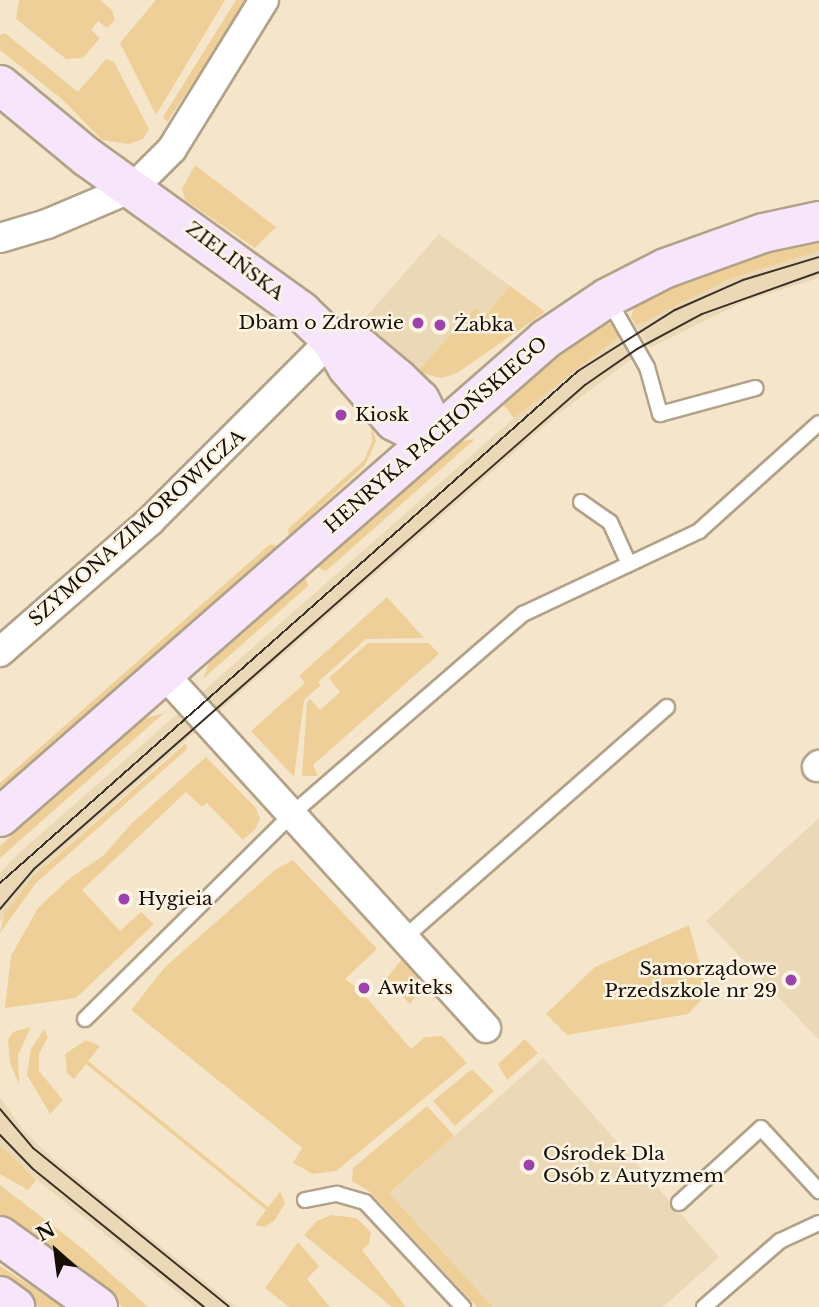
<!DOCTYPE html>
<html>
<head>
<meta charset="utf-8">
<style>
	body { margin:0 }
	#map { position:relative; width:819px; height:1307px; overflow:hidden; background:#f5e6cb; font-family:"Libre Baskerville",serif }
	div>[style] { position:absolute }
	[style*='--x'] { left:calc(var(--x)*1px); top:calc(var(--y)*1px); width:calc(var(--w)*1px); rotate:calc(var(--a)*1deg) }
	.built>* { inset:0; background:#ebd8b7 }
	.green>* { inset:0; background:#eecf97 }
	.roads { filter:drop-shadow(2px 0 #b1a289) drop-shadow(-2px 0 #b1a289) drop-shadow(0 2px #b1a289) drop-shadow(0 -2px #b1a289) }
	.lane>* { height:14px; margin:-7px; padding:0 7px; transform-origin:7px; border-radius:7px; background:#fff }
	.street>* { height:28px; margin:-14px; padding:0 14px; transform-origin:14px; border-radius:14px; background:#fff }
	.secondary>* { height:38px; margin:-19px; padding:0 19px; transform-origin:19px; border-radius:19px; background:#f7e5fb }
	.tram>* { height:2px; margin:-1px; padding:0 1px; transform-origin:1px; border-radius:1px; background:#3b3328 }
	.dots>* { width:19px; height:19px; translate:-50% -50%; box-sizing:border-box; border:4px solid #fdf4e4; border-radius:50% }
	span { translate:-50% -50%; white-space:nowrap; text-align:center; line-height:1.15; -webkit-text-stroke:5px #fdf4e4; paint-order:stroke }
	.street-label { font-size:19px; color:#150f07 }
	.poi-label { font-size:19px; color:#150f07 }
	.right { translate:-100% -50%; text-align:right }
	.left { translate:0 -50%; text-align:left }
	.north { position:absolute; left:21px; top:1216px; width:70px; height:70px; -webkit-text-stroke:5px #fdf4e4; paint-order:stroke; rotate:332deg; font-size:19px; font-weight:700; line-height:28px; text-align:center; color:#150f07 }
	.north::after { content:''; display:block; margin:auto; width:24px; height:32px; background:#150f07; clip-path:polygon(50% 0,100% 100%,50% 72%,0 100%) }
</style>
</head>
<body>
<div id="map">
	<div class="built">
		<i style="clip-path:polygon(439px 234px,510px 286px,485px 316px,475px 308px,417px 372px,359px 325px)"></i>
		<i style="clip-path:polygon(819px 251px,819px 278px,745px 301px,650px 348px,636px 326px,729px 279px)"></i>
		<i style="clip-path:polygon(620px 336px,633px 358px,557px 415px,185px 741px,46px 865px,0 922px,0 873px,18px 854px,514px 418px)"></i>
		<i style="clip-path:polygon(819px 818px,819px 1040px,706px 921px)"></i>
		<i style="clip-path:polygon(543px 1058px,719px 1257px,663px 1307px,493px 1307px,389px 1193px)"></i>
		<i style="clip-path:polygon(0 1097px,23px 1130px,53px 1159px,236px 1307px,196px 1307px,20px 1166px,0 1145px)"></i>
	</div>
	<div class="green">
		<i style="clip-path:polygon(19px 0,100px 0,112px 10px,115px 20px,107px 28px,98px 21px,91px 30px,100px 38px,83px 58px,66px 59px,16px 19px)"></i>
		<i style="clip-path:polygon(156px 0,225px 0,156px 115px,120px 43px)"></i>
		<i style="clip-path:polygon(236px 0,249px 0,167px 122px,163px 117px)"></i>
		<i style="clip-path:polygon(5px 33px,78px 92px,106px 59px,114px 62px,149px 129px,143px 139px,129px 144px,102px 140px,63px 100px,0 50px,0 35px)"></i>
		<i style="clip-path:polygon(195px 165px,276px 227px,255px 248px,185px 200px,182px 189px)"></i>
		<i style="clip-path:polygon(819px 232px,819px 251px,729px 279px,636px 326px,631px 317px,637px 298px)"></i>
		<i style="clip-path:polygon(510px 286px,545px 312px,457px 373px,441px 378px,417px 372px,475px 308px,485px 316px)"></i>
		<i style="clip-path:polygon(597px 323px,611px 324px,620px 336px,514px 418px,502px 403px,552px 354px)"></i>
		<i style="clip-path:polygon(371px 423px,376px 441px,365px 465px,289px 536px,288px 529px,364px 460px,372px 442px)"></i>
		<i style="clip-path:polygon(475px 439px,326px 571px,317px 567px,458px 442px)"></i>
		<i style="clip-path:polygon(270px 544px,278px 546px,0 791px,0 783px)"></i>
		<i style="clip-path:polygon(305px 577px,308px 586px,203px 679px,210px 660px)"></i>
		<i style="clip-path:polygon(387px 597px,424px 638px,366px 639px,318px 682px,321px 685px,304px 700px,294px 777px,251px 731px,305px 683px,299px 676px)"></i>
		<i style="clip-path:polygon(368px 643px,429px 643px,439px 654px,313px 765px,318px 776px,302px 776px,307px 702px,310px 699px,320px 710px,340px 692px,329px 678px)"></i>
		<i style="clip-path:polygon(164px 713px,0 858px,0 846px,144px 719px)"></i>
		<i style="clip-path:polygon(186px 743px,187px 749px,36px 883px,0 933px,4px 914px,32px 878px)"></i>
		<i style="clip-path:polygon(206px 757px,256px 808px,260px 819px,255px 829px,243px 840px,207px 803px,202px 807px,186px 792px,82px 890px,120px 931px,141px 912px,154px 924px,76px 998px,5px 1008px,11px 956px,38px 908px,70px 878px,104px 855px,132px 823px)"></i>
		<i style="clip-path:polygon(293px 860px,377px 949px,345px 979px,360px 990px,411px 1049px,425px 1037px,442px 1036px,467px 1063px,336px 1171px,313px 1174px,293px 1163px,302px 1148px,131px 1010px,165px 967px,275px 870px)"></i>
		<i style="clip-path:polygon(689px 925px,708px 993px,688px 1014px,567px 1035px,546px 1014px,595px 967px)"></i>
		<i style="clip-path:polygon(402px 959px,424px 984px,410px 1004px,386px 979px)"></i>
		<i style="clip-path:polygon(31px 1027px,18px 1055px,19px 1084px,10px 1063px,8px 1040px,13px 1032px)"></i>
		<i style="clip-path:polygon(44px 1029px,48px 1037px,39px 1054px,39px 1071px,63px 1100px,50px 1114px,27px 1075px,31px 1049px)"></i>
		<i style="clip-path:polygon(525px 1039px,538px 1053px,507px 1080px,498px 1064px)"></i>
		<i style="clip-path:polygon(86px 1040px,100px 1046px,88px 1061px,268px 1207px,280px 1192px,285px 1203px,275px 1220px,265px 1227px,255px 1225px,266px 1210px,86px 1064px,74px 1079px,67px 1073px,65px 1054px)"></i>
		<i style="clip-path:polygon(472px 1069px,494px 1091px,455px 1126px,433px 1101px)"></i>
		<i style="clip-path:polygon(427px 1106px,454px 1136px,389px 1193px,493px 1307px,477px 1307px,370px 1192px,352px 1181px,353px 1168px)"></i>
		<i style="clip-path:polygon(0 1145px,36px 1180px,28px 1190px,0 1174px)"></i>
		<i style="clip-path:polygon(0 1185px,83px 1249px,148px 1307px,123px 1307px,0 1216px)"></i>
		<i style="clip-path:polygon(331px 1215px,356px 1218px,371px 1232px,369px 1244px,362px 1250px,406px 1307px,392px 1307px,304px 1235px,317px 1221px)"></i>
		<i style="clip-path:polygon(298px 1242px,319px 1266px,307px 1279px,330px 1307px,289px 1307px,265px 1288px)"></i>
		<i style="clip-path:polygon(0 1266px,64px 1307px,39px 1307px,0 1278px)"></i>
	</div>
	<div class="roads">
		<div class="lane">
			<i style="--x:608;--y:299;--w:78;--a:60.2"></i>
			<i style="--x:647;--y:367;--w:49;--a:74.5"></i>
			<i style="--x:660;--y:414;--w:99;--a:-15.2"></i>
			<i style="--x:581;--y:502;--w:35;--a:35"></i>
			<i style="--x:610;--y:522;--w:46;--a:65.7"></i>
			<i style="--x:404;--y:938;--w:350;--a:-41.3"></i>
			<i style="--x:85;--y:1019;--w:291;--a:-44.7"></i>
			<i style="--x:292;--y:814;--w:306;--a:-40.9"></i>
			<i style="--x:523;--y:614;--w:195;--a:-25.2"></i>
			<i style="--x:699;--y:531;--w:161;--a:-42"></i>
			<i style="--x:305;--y:1200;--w:33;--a:-11"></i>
			<i style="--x:337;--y:1194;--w:29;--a:16"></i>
			<i style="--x:365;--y:1202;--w:144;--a:47"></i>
			<i style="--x:679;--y:1203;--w:111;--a:-42.4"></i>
			<i style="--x:761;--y:1128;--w:86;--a:47.4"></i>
			<i style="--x:704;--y:1307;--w:101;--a:-41"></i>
			<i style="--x:780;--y:1241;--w:43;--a:-24.8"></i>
		</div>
		<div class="street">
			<i style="--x:0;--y:238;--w:49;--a:-16.6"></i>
			<i style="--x:47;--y:224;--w:95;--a:-23"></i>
			<i style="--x:134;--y:187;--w:54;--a:-45"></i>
			<i style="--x:172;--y:149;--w:175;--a:-58.3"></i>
			<i style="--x:0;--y:652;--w:199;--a:-41.1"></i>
			<i style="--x:150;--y:521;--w:256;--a:-45"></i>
			<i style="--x:163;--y:673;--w:480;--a:47.7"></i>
			<i style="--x:817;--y:767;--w:3;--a:-45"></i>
		</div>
		<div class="secondary">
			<i style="--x:0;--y:85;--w:113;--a:39.6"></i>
			<i style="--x:87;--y:157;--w:264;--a:35.7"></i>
			<i style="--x:301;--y:311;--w:42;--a:44"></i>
			<i style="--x:331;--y:340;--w:31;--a:59"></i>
			<i style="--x:347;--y:367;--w:72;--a:49"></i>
			<i style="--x:394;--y:421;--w:20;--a:27"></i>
			<i style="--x:412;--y:430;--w:24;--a:7"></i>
			<i style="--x:333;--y:341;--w:29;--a:14"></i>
			<i style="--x:361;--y:348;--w:48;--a:40"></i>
			<i style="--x:398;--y:379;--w:30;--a:44"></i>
			<i style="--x:420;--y:400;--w:37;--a:64"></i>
			<i style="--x:0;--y:817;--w:726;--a:-41.2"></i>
			<i style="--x:546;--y:339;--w:73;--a:-33.9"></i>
			<i style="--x:607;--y:298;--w:66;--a:-27"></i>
			<i style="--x:666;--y:268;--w:103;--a:-19.8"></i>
			<i style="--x:763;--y:233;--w:57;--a:-12.1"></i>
			<i style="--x:0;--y:1236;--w:121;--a:35.9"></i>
			<i style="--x:0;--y:1296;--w:19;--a:36"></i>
		</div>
	</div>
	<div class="tram">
		<i style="--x:0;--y:883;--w:772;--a:-41.53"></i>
		<i style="--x:578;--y:371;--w:115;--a:-32.2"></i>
		<i style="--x:675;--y:310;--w:74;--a:-23.8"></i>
		<i style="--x:743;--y:280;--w:79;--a:-16.8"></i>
		<i style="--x:0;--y:909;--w:52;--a:-49.6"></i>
		<i style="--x:34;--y:869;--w:733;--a:-41.3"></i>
		<i style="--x:585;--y:385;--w:63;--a:-34.7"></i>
		<i style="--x:637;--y:349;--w:74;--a:-28.3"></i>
		<i style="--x:702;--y:314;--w:124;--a:-19.7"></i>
		<i style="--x:0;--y:1109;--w:51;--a:49.8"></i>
		<i style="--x:33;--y:1148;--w:252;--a:39"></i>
		<i style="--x:0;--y:1135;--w:47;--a:45.9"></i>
		<i style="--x:33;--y:1169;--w:220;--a:38.9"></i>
	</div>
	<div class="dots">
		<i style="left:418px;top:323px;background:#9b42ad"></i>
		<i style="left:440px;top:325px;background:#9b42ad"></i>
		<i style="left:341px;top:415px;background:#9b42ad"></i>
		<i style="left:124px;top:899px;background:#9b42ad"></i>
		<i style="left:791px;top:980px;background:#9b42ad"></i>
		<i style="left:364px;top:988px;background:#9b42ad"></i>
		<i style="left:529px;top:1165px;background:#9b42ad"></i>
	</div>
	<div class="street-label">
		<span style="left:235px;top:261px;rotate:37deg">ZIELIŃSKA</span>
		<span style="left:436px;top:435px;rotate:-41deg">HENRYKA PACHOŃSKIEGO</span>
		<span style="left:137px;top:528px;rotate:-42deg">SZYMONA ZIMOROWICZA</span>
	</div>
	<div class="poi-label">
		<span class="right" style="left:404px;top:323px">Dbam o Zdrowie</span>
		<span class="left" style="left:454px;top:325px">Żabka</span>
		<span class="left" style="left:355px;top:415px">Kiosk</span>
		<span class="left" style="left:138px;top:899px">Hygieia</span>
		<span class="right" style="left:777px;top:980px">Samorządowe<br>Przedszkole nr 29</span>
		<span class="left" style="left:378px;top:988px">Awiteks</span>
		<span class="left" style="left:543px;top:1165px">Ośrodek Dla<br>Osób z Autyzmem</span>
	</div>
	<div class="north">N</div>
</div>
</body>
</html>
